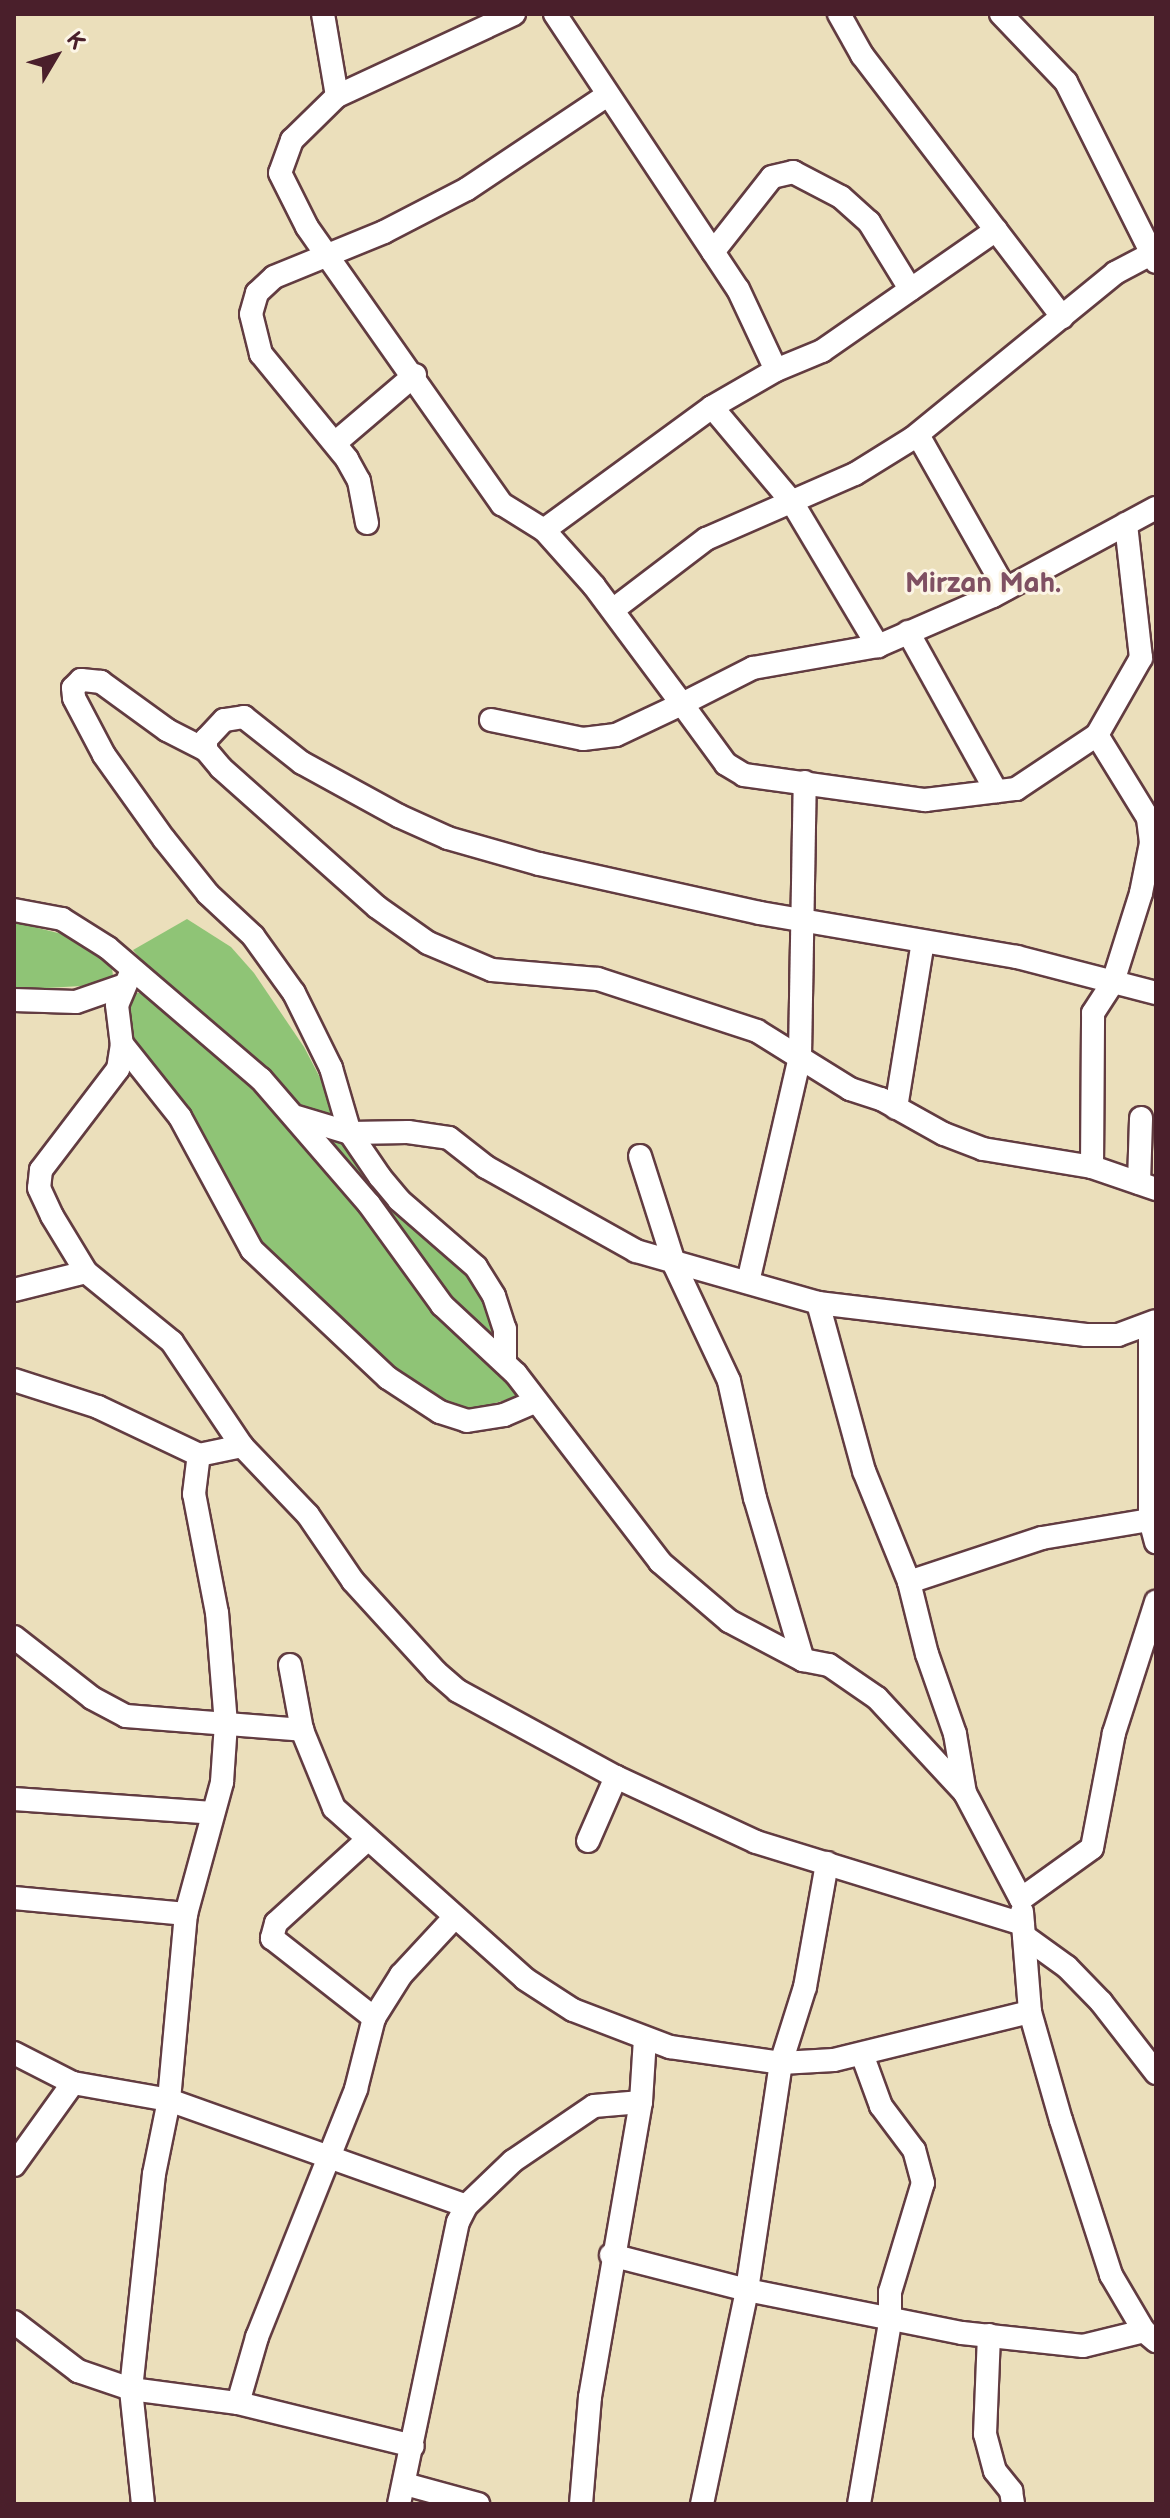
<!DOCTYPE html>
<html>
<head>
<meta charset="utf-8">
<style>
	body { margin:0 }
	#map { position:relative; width:1170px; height:2518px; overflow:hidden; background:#ebdfbb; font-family:"Balsamiq Sans",sans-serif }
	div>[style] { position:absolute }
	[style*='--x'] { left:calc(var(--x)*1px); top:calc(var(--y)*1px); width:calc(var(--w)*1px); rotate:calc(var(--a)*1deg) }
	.green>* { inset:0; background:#8fc476 }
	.roads { filter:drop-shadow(2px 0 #623c41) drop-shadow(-2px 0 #623c41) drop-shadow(0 2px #623c41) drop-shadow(0 -2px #623c41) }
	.minor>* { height:22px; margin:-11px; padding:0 11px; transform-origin:11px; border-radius:11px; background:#fff }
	span { translate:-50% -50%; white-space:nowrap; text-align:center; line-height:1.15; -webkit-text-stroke:6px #fcf5e5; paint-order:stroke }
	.district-label { font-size:28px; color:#7f5062; font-weight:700 }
	.frame { position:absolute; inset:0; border:16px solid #4a1f2b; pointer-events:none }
	.north { position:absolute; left:16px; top:16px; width:80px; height:80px; -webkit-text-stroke:6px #fcf5e5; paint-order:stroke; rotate:52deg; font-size:22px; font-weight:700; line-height:32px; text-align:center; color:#4a1f2b }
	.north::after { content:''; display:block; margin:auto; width:28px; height:36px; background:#4a1f2b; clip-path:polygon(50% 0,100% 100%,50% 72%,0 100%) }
</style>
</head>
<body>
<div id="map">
	<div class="green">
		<i style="clip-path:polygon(187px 919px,231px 947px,254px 973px,304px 1047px,340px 1116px,328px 1121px,299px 1107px,172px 996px,133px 950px)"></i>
		<i style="clip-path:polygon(14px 922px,70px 936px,112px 968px,114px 984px,14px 990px)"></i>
		<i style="clip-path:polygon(134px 993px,147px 993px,254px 1083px,358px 1202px,434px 1315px,502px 1370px,518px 1396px,472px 1410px,449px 1407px,362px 1345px,259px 1245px,226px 1190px,206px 1140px,137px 1050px,127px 1006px)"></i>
		<i style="clip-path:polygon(317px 1133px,346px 1144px,484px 1290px,497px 1340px,441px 1296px)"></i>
	</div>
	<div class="roads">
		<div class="minor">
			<i style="--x:323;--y:14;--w:83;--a:80.3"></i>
			<i style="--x:514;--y:14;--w:195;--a:155.1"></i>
			<i style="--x:337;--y:96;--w:63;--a:135.6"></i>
			<i style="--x:292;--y:140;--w:35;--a:110"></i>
			<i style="--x:280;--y:173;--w:60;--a:63.4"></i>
			<i style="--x:307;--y:227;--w:339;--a:54.9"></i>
			<i style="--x:502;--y:504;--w:49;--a:31.8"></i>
			<i style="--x:544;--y:530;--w:75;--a:48.2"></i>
			<i style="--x:594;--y:586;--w:147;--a:53.3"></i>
			<i style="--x:682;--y:704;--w:80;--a:-26.9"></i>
			<i style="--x:753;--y:668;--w:127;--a:-10"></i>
			<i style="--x:878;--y:646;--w:125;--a:-23.5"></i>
			<i style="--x:993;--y:596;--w:185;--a:-28.4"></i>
			<i style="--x:555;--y:14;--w:330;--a:56.4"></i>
			<i style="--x:738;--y:289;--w:89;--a:64.9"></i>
			<i style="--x:839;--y:14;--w:47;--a:60.7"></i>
			<i style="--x:862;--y:55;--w:330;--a:52.6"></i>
			<i style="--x:1001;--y:14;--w:94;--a:46.3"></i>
			<i style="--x:1066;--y:82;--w:201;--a:63.4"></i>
			<i style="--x:713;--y:252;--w:95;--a:-51.8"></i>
			<i style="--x:772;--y:177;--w:22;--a:-13"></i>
			<i style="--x:793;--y:172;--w:54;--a:27.5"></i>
			<i style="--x:841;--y:197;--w:38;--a:42"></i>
			<i style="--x:869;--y:222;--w:79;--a:58.5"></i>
			<i style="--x:712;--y:407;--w:124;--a:49.9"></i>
			<i style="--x:792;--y:502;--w:168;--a:59.2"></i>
			<i style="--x:918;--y:435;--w:177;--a:60.5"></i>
			<i style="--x:335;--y:443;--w:105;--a:-40.4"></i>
			<i style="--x:367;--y:523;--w:43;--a:-100.8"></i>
			<i style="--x:359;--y:481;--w:25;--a:-119"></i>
			<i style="--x:347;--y:459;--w:136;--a:-129.3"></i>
			<i style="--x:261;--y:354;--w:41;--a:-104"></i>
			<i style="--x:251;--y:314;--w:22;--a:-74"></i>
			<i style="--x:257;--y:293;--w:23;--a:-43"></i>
			<i style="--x:274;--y:277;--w:119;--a:-22.2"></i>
			<i style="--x:384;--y:232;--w:93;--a:-27.4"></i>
			<i style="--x:467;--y:189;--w:167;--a:-33.8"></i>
			<i style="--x:544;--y:530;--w:208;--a:-36.2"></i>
			<i style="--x:712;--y:407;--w:74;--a:-30"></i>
			<i style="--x:776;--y:370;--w:50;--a:-22.4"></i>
			<i style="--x:822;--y:351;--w:212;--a:-34.8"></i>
			<i style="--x:614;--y:609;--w:116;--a:-37.3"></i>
			<i style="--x:706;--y:539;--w:163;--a:-23.6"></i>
			<i style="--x:855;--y:474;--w:68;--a:-31.8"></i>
			<i style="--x:913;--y:438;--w:261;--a:-39.2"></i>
			<i style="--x:1115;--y:273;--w:41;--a:-27.8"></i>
			<i style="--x:908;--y:632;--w:182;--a:61"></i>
			<i style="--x:491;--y:720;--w:94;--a:11.7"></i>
			<i style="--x:583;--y:739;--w:33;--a:-7"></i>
			<i style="--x:616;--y:735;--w:73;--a:-25.2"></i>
			<i style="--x:682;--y:704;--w:74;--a:53.7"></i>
			<i style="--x:726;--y:764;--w:21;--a:31"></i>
			<i style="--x:744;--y:775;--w:183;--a:7.9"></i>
			<i style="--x:925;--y:800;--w:92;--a:-6.9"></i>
			<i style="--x:1016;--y:789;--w:97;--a:-33.7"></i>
			<i style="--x:1097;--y:735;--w:89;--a:-60.3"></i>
			<i style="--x:1141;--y:658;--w:135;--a:-96.4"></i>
			<i style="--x:206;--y:750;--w:44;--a:-152.9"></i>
			<i style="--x:167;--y:730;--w:82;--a:-144"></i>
			<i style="--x:101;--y:682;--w:20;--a:-174"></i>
			<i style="--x:81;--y:680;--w:11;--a:135"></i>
			<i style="--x:73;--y:688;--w:10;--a:84"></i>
			<i style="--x:74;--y:698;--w:64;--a:62.2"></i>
			<i style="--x:104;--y:755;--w:103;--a:54.5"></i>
			<i style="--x:164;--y:839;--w:70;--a:51.3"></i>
			<i style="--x:208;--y:894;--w:62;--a:43"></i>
			<i style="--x:253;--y:936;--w:70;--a:54.3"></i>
			<i style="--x:294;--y:993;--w:84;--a:63.7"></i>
			<i style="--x:331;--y:1068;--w:68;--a:73.7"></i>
			<i style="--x:350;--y:1133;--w:53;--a:55.7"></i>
			<i style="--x:380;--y:1177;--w:30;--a:50"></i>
			<i style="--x:399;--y:1200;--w:102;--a:41"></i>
			<i style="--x:476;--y:1267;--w:34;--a:58"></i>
			<i style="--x:494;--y:1296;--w:35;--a:72"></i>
			<i style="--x:505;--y:1329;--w:33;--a:90"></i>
			<i style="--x:14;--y:910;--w:49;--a:10.6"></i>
			<i style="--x:62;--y:919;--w:54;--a:32.2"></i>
			<i style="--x:108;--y:948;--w:201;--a:40.6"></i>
			<i style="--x:261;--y:1079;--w:165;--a:49.2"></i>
			<i style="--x:369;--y:1204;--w:125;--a:54.1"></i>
			<i style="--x:442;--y:1305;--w:101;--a:43"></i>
			<i style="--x:516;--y:1374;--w:237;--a:52.5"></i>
			<i style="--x:660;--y:1562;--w:91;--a:40.5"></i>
			<i style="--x:729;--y:1621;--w:84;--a:27.8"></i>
			<i style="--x:803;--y:1660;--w:26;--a:11"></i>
			<i style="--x:829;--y:1665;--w:58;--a:34.5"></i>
			<i style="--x:877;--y:1698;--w:129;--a:47.2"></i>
			<i style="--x:965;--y:1793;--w:120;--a:62.2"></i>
			<i style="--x:1021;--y:1899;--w:87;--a:-35.7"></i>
			<i style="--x:1092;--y:1848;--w:117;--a:-79.2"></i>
			<i style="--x:1114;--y:1733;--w:138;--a:-72.2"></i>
			<i style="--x:132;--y:970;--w:38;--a:113"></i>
			<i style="--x:117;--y:1005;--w:39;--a:83"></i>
			<i style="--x:122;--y:1044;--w:93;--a:51.5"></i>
			<i style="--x:180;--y:1117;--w:151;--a:61.6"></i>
			<i style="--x:252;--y:1250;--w:187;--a:43.3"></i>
			<i style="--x:388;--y:1378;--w:62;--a:33.2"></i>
			<i style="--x:440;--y:1412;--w:28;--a:18"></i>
			<i style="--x:467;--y:1421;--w:37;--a:-9"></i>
			<i style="--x:504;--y:1415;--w:34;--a:-23"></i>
			<i style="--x:1156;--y:993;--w:144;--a:-165.5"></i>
			<i style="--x:1017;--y:957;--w:261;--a:-170.3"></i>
			<i style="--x:760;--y:913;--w:226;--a:-167.5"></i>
			<i style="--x:539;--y:864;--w:95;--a:-164.1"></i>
			<i style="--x:448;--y:838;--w:54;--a:-155.8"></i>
			<i style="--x:399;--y:816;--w:111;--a:-151.3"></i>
			<i style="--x:302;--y:763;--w:74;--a:-141.6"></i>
			<i style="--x:244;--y:717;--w:20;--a:171"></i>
			<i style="--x:224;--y:720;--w:26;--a:133"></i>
			<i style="--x:206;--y:739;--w:11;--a:90"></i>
			<i style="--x:206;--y:750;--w:23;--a:50"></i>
			<i style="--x:221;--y:768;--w:209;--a:41.7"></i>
			<i style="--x:377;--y:907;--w:62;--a:35.2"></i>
			<i style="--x:428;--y:943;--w:69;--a:22.9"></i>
			<i style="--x:492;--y:970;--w:106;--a:4.9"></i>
			<i style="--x:598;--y:979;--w:167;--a:18.1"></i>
			<i style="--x:757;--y:1031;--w:110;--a:31.9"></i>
			<i style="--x:850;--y:1089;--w:33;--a:18"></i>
			<i style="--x:881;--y:1099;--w:72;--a:29.1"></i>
			<i style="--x:944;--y:1134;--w:42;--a:21"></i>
			<i style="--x:983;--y:1149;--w:110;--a:9.4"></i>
			<i style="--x:1092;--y:1167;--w:68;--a:19"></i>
			<i style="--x:14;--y:1000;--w:62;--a:1.8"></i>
			<i style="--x:76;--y:1002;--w:49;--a:-19.2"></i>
			<i style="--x:122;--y:1044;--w:25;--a:99"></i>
			<i style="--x:118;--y:1069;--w:127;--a:127.3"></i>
			<i style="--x:41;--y:1170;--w:18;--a:96"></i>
			<i style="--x:39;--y:1188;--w:31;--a:65"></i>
			<i style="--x:52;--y:1216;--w:66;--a:58.7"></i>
			<i style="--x:86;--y:1272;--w:111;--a:39.1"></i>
			<i style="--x:172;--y:1342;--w:125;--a:56.1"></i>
			<i style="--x:242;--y:1446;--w:95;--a:46.3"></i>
			<i style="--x:308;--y:1515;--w:80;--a:55.7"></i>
			<i style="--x:353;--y:1581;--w:123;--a:47.6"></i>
			<i style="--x:436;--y:1672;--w:29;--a:41"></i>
			<i style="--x:458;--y:1691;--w:180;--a:28.6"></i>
			<i style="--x:616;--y:1777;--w:154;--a:24.9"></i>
			<i style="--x:756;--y:1842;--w:279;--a:17.1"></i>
			<i style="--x:896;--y:1108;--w:168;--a:-80.8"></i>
			<i style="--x:297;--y:1117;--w:55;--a:16.8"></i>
			<i style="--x:350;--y:1133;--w:58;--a:-1"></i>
			<i style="--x:408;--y:1132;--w:41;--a:8.3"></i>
			<i style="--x:449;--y:1138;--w:47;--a:38.1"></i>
			<i style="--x:486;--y:1167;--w:172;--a:29.2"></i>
			<i style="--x:636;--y:1251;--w:189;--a:15.9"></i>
			<i style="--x:818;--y:1303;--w:270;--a:6.8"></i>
			<i style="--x:1086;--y:1335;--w:32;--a:0"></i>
			<i style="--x:1118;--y:1335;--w:40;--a:-20.2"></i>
			<i style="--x:640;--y:1156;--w:115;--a:72.3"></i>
			<i style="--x:675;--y:1266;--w:127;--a:64.8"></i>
			<i style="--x:729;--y:1381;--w:120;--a:77.5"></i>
			<i style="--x:755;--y:1498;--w:169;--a:73.5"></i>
			<i style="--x:1092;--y:1167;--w:154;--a:-89.6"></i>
			<i style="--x:1093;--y:1013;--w:37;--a:-57"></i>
			<i style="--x:1113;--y:982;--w:93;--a:-72.5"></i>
			<i style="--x:1141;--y:893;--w:51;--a:-78.7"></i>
			<i style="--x:1151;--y:843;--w:25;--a:-97"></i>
			<i style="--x:1148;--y:818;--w:97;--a:-121.6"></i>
			<i style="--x:1139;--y:1183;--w:65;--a:-88.2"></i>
			<i style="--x:748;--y:1282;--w:232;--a:-77"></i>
			<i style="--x:800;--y:1056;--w:274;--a:-89"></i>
			<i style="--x:14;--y:1290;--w:74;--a:-14"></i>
			<i style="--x:818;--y:1303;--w:174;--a:74.7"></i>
			<i style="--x:864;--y:1471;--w:120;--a:67.9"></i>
			<i style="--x:909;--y:1582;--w:74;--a:76"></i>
			<i style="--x:927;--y:1654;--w:85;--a:70.7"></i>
			<i style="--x:955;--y:1734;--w:60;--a:80.4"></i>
			<i style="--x:1150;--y:1325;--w:195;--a:90"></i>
			<i style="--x:1150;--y:1520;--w:23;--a:75"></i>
			<i style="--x:14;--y:1380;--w:88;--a:17.8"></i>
			<i style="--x:98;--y:1407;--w:112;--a:25.4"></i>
			<i style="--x:199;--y:1455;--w:44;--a:-11.8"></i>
			<i style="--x:909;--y:1582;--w:140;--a:-18.3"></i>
			<i style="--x:1042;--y:1538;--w:109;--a:-9.5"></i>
			<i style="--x:14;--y:1637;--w:99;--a:38"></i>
			<i style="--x:92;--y:1698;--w:38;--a:28"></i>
			<i style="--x:126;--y:1716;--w:177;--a:4.5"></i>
			<i style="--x:290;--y:1665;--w:66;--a:79.5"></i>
			<i style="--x:302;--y:1730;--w:84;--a:67.7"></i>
			<i style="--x:334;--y:1808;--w:256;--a:41.8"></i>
			<i style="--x:525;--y:1979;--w:57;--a:32.9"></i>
			<i style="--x:573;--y:2010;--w:104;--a:20.9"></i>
			<i style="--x:670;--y:2047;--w:112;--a:8.2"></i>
			<i style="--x:781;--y:2063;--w:53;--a:-3.2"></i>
			<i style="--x:834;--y:2060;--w:202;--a:-13.8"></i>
			<i style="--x:14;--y:1799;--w:199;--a:4"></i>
			<i style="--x:367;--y:1840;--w:123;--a:137.6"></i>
			<i style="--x:276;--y:1923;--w:16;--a:105"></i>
			<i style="--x:272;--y:1938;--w:130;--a:38.1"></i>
			<i style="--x:588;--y:1841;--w:70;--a:-66.4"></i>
			<i style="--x:14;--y:1898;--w:173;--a:5.3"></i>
			<i style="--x:1022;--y:1912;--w:100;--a:85.4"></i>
			<i style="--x:1030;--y:2012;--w:112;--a:74"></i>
			<i style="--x:1061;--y:2120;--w:163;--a:72.1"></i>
			<i style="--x:1111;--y:2275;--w:65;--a:59.5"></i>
			<i style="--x:1144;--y:2331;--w:16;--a:40"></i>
			<i style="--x:1024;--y:1936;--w:53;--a:35.8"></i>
			<i style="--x:1067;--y:1967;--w:49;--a:45.8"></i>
			<i style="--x:1101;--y:2002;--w:90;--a:52.2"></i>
			<i style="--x:14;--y:2053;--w:66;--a:27"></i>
			<i style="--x:73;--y:2083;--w:97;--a:10"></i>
			<i style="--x:169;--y:2100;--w:315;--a:19.6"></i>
			<i style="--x:14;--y:2165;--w:101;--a:-54.3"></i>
			<i style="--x:611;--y:2255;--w:140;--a:14.4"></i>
			<i style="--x:747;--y:2290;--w:219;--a:11.3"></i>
			<i style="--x:962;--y:2333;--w:122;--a:6.1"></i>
			<i style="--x:1083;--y:2346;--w:63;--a:-13.8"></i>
			<i style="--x:14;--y:2322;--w:81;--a:37.4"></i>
			<i style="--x:78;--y:2371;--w:56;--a:18.8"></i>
			<i style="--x:131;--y:2389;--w:108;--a:7.5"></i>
			<i style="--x:238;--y:2403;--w:180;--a:13.8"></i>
			<i style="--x:989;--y:2335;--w:99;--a:92.3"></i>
			<i style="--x:985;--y:2434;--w:38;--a:75"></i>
			<i style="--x:995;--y:2471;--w:26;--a:51"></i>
			<i style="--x:1011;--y:2491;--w:13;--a:81"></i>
			<i style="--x:238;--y:2403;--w:69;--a:-73.9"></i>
			<i style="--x:257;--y:2337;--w:267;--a:-68.2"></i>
			<i style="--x:356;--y:2089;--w:73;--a:-75.8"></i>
			<i style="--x:374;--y:2018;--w:51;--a:-57.9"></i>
			<i style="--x:401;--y:1975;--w:78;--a:-47.1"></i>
			<i style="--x:405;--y:2484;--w:76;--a:15.3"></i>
			<i style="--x:143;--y:2504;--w:116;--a:-96"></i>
			<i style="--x:131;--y:2389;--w:216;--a:-83.9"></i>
			<i style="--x:154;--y:2174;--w:76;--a:-78.5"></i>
			<i style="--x:169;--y:2100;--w:187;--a:-84.8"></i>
			<i style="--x:186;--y:1914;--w:137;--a:-74.7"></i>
			<i style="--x:222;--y:1782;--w:58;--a:-86.1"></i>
			<i style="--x:226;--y:1724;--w:111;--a:-94.6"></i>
			<i style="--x:217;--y:1613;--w:121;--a:-100.9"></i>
			<i style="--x:194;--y:1494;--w:39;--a:-83"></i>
			<i style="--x:399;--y:2504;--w:288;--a:-78.2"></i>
			<i style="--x:458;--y:2222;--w:18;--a:-63"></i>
			<i style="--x:466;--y:2206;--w:65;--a:-43.8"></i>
			<i style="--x:513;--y:2161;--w:98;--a:-34.2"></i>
			<i style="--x:594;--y:2106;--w:47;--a:-4.9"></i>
			<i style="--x:581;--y:2504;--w:107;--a:-85.2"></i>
			<i style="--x:590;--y:2397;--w:299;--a:-80.2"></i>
			<i style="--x:641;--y:2102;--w:63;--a:-86.4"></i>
			<i style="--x:702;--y:2504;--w:219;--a:-78.1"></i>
			<i style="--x:747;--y:2290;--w:230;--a:-81.5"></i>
			<i style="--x:781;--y:2063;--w:80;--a:-72.5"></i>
			<i style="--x:805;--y:1987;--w:126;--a:-79.9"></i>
			<i style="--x:859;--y:2504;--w:185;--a:-80.3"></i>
			<i style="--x:890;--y:2322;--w:30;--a:-90"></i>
			<i style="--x:890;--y:2292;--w:114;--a:-73.2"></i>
			<i style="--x:923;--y:2183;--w:34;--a:-105"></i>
			<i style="--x:914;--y:2150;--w:55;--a:-126.9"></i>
			<i style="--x:881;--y:2106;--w:55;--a:-110.1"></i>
		</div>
	</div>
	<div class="district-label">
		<span style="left:983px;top:584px">Mirzan Mah.</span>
	</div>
	<div class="frame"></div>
	<div class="north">K</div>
</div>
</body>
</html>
